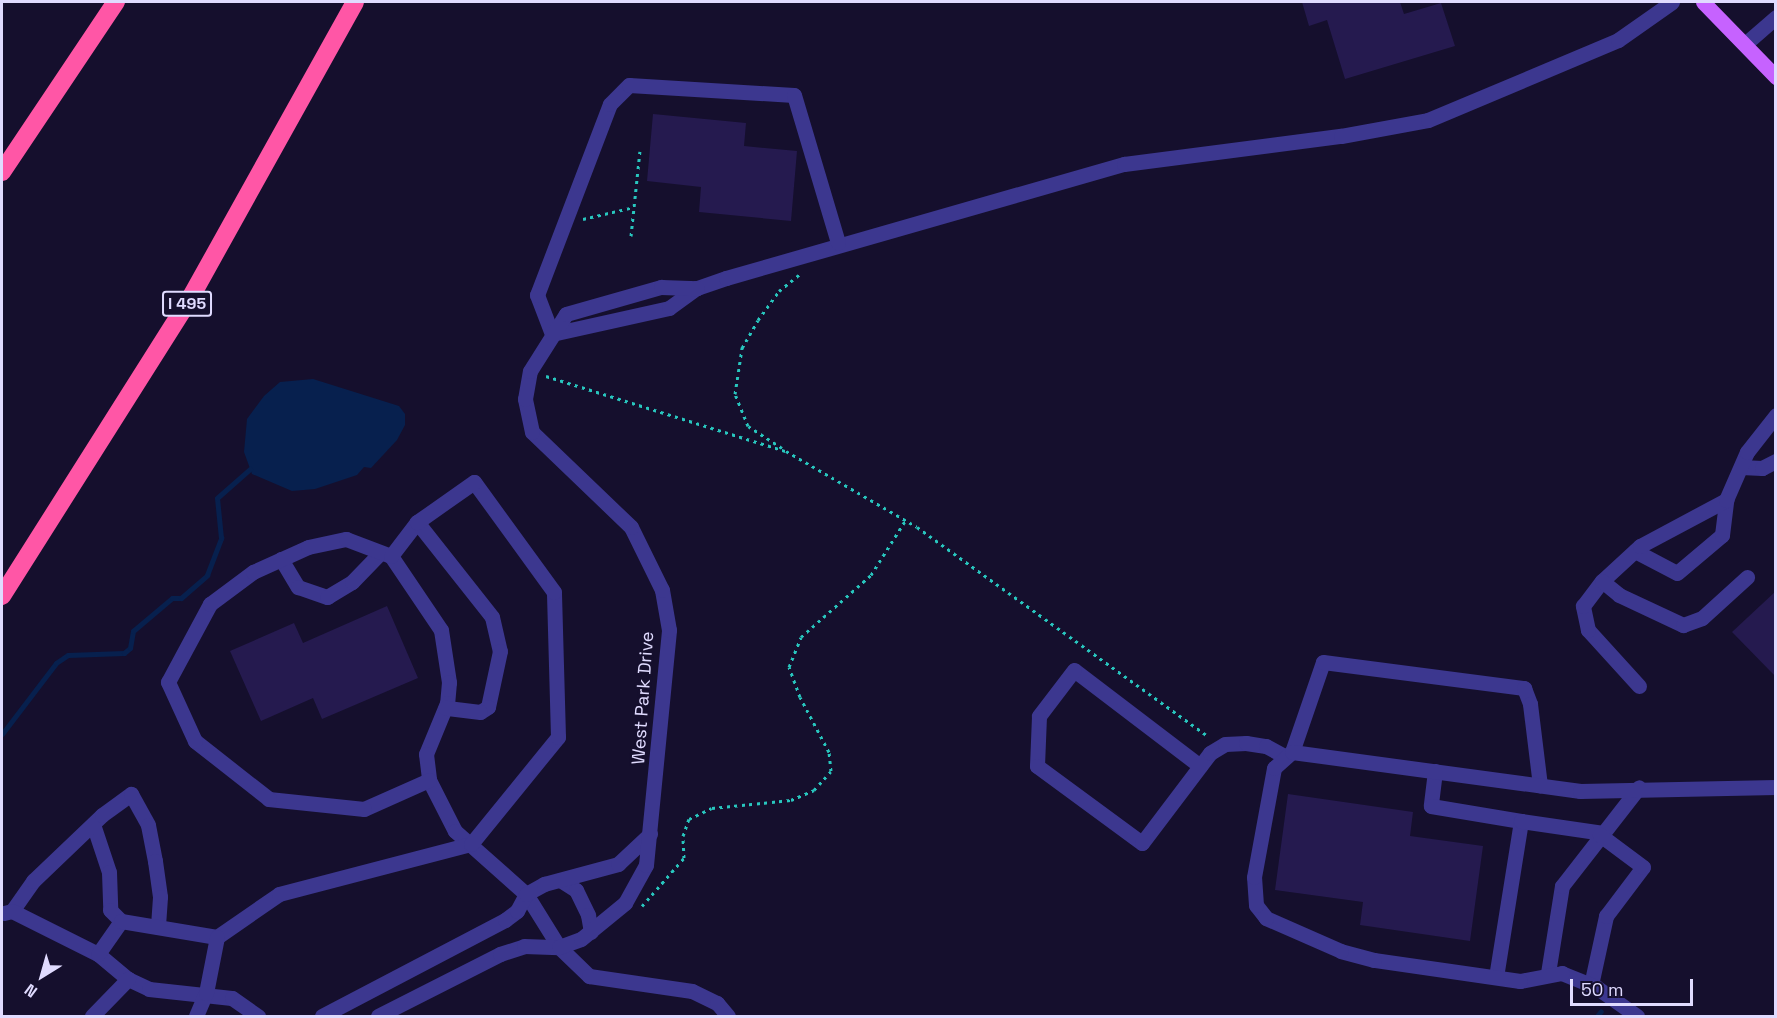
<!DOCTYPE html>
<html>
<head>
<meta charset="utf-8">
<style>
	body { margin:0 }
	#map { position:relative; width:1777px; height:1018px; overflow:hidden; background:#150f2d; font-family:"Space Grotesk",sans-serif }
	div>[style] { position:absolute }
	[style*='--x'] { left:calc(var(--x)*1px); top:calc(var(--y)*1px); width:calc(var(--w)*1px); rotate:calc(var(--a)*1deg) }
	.water>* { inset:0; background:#07204e }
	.stream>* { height:5px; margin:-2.5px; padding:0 2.5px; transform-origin:2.5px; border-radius:2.5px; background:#07204e }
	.building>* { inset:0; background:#251a4f }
	.path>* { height:3px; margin-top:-1.5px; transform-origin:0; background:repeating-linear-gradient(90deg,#28c6be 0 3px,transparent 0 7.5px) }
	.minor>* { height:15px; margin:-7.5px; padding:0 7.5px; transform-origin:7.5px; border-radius:7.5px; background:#3c378f }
	.major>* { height:15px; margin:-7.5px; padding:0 7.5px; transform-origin:7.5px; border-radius:7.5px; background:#c662ff }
	.highway>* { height:18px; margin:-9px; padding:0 9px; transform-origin:9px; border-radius:9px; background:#ff56a6 }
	span { translate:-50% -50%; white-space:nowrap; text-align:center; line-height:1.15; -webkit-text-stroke:4.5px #150f2d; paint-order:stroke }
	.shield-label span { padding:2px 4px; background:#150f2d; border:2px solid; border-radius:4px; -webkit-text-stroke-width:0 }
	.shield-label { font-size:16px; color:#e0dbff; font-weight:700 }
	.street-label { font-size:18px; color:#e0dbff }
	.frame { position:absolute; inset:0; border:3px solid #e0dbff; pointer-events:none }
	.north { position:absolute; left:12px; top:946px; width:60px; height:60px; -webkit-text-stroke:4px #150f2d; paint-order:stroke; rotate:217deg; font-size:16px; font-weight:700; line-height:24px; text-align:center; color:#e0dbff }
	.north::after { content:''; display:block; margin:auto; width:21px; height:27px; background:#e0dbff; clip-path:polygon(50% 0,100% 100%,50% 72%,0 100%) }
	.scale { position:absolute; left:1570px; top:979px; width:123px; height:27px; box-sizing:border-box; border:3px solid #e0dbff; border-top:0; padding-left:8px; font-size:18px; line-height:21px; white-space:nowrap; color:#e0dbff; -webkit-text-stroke:4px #150f2d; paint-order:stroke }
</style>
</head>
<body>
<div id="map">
	<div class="water">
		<i style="clip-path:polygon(313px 379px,399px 406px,405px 414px,405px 425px,397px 440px,371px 468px,364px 467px,357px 475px,315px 489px,292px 491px,252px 474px,244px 452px,247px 419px,264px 396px,280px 382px)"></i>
	</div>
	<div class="stream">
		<i style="--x:2;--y:734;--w:89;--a:-52.7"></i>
		<i style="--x:56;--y:663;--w:14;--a:-34"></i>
		<i style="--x:68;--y:655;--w:56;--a:-2"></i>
		<i style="--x:124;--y:653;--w:8;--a:-40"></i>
		<i style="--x:130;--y:648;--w:17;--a:-80"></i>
		<i style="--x:133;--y:631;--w:51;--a:-40.2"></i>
		<i style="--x:172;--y:598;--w:9;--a:0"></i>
		<i style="--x:181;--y:598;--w:35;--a:-41"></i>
		<i style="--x:207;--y:575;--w:40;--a:-69"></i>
		<i style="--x:221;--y:538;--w:40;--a:-95.7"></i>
		<i style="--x:217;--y:498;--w:44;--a:-41.3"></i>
		<i style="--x:1597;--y:1016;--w:6;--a:-51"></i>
	</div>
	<div class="building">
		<i style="clip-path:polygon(1302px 2px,1400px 2px,1404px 14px,1441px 3px,1455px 46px,1345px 79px,1327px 20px,1309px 26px)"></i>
		<i style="clip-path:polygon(653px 114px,746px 123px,744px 146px,797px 151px,791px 221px,699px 212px,701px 187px,647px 181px)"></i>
		<i style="clip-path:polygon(1776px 591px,1776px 677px,1732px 632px)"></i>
		<i style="clip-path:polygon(387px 606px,418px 678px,322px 719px,313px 698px,261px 721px,230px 651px,294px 623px,303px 643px)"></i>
		<i style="clip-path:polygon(1288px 794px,1413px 812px,1410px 836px,1483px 846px,1470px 941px,1360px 925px,1363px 902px,1275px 890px)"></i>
	</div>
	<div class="path">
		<i style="--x:583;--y:219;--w:52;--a:-13.2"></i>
		<i style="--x:631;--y:236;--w:85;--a:-84"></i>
		<i style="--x:546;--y:376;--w:251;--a:17.4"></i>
		<i style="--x:786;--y:451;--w:151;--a:30.1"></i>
		<i style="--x:917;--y:527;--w:358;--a:35.7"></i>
		<i style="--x:782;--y:448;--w:40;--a:-147.1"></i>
		<i style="--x:748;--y:426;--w:35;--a:-112"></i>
		<i style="--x:735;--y:394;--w:47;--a:-81.3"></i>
		<i style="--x:742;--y:348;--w:32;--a:-60"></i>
		<i style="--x:758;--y:320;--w:36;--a:-54"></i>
		<i style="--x:779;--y:291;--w:28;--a:-39"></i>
		<i style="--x:642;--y:906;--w:64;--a:-48.8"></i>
		<i style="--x:684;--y:858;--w:22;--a:-93"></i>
		<i style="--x:683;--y:836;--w:18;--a:-71"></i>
		<i style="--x:689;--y:819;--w:25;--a:-26"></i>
		<i style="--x:712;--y:808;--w:79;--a:-5.8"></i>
		<i style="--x:791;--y:800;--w:25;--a:-23"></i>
		<i style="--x:814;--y:790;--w:25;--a:-48"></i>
		<i style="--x:831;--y:771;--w:19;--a:-96"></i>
		<i style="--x:829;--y:752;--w:62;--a:-117.8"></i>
		<i style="--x:800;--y:697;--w:32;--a:-110"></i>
		<i style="--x:789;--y:667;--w:32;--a:-68"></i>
		<i style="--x:801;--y:637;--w:94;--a:-41.5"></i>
		<i style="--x:871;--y:575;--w:64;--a:-57.8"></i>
	</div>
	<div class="minor">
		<i style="--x:1745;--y:44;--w:41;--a:-41.1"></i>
		<i style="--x:552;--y:334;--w:120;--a:-12.5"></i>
		<i style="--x:669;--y:308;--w:34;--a:-36"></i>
		<i style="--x:697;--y:288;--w:31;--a:-19"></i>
		<i style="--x:726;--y:278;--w:414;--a:-16"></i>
		<i style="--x:1124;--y:164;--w:219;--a:-7.4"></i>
		<i style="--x:1341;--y:136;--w:88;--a:-10.4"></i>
		<i style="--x:1428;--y:120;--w:206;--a:-22.8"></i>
		<i style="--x:1618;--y:40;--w:66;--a:-35.1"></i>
		<i style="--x:552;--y:334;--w:42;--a:-111"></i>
		<i style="--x:537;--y:295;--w:204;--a:-69.1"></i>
		<i style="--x:610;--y:104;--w:27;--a:-45"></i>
		<i style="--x:629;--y:85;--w:165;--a:3.5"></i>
		<i style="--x:794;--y:95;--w:154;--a:73.4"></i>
		<i style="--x:1741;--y:467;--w:21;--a:3"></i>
		<i style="--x:1762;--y:468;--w:16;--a:-27"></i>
		<i style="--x:1635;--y:551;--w:47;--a:27.6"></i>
		<i style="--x:1677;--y:573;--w:59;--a:-40.2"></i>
		<i style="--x:1722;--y:535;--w:35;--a:-83"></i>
		<i style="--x:391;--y:556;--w:89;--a:56"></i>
		<i style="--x:441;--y:630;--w:53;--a:81.3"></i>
		<i style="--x:449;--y:682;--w:21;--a:95"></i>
		<i style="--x:447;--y:703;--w:55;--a:112.4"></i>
		<i style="--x:426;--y:754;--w:26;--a:83"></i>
		<i style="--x:429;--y:780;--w:57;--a:63"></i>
		<i style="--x:455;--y:831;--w:95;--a:41.6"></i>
		<i style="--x:526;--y:894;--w:62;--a:58.1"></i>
		<i style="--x:559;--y:947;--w:42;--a:44"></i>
		<i style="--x:589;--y:976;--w:104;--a:8.3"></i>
		<i style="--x:692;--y:991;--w:28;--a:26"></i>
		<i style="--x:717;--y:1003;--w:17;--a:50"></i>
		<i style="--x:281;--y:559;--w:33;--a:59"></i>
		<i style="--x:298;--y:587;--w:31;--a:19"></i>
		<i style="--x:327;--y:597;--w:29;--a:-31"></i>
		<i style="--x:352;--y:582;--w:39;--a:-46"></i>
		<i style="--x:1602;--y:581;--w:52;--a:-42.6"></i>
		<i style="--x:1640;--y:546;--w:98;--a:-28.1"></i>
		<i style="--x:1726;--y:500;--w:52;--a:-66.4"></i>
		<i style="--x:1747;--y:452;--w:47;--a:-51.9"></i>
		<i style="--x:1639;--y:686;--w:76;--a:-132.3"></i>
		<i style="--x:1588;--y:630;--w:25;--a:-102"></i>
		<i style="--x:1583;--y:606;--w:31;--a:-53"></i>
		<i style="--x:1602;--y:581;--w:22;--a:39"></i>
		<i style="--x:1619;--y:595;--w:71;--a:25.1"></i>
		<i style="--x:1683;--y:625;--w:20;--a:-20"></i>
		<i style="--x:1702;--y:618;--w:61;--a:-42.3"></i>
		<i style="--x:1292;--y:752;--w:95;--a:-71"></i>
		<i style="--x:1323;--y:662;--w:203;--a:7.4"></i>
		<i style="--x:1524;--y:688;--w:17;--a:69"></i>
		<i style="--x:1530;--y:704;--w:82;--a:83"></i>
		<i style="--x:1200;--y:766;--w:158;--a:-142.7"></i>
		<i style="--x:1074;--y:670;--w:58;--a:127.3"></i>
		<i style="--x:1039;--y:716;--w:50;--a:92.3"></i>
		<i style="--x:1037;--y:766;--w:130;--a:36.3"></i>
		<i style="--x:1142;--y:843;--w:113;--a:-52.9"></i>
		<i style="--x:1210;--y:753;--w:17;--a:-31"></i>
		<i style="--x:1225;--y:744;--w:21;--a:-3"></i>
		<i style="--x:1246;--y:743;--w:20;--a:9"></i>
		<i style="--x:1266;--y:746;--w:21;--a:29"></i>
		<i style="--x:1435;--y:771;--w:35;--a:97"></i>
		<i style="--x:1431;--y:806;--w:91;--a:9.5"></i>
		<i style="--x:1521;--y:821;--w:158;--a:99.1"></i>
		<i style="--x:429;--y:780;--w:71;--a:156"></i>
		<i style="--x:364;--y:809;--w:96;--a:-174"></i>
		<i style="--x:269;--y:799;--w:94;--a:-141.9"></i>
		<i style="--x:195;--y:741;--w:65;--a:-114.6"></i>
		<i style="--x:168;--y:682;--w:89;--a:-61.7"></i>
		<i style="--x:210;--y:604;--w:54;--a:-36.7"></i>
		<i style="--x:253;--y:572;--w:60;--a:-24.4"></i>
		<i style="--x:308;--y:547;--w:39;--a:-12"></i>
		<i style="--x:346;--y:539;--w:48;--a:20.7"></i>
		<i style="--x:391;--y:556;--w:43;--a:-52.6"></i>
		<i style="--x:417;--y:522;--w:121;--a:51.7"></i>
		<i style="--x:492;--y:617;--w:35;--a:77"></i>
		<i style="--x:500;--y:651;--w:57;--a:102.1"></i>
		<i style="--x:488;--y:707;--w:9;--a:148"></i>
		<i style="--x:480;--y:712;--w:35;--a:-173"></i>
		<i style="--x:1521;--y:821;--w:83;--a:8.3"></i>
		<i style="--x:93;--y:824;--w:51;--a:71.6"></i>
		<i style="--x:109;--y:872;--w:38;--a:88"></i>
		<i style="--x:110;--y:910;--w:16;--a:45"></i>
		<i style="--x:560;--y:880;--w:19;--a:32"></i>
		<i style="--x:576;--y:890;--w:28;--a:64"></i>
		<i style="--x:588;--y:915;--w:17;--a:80"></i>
		<i style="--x:12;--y:911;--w:37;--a:-55"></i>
		<i style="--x:33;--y:881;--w:95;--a:-43.7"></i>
		<i style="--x:102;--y:815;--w:36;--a:-36"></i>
		<i style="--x:131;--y:794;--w:35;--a:61"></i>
		<i style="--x:148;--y:825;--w:37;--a:79"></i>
		<i style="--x:155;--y:861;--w:36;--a:82"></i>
		<i style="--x:160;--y:897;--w:30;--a:94"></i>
		<i style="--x:4;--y:913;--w:8;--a:-14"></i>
		<i style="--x:12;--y:911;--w:96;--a:26.6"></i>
		<i style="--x:98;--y:954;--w:39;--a:40"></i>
		<i style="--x:128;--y:979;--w:23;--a:25"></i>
		<i style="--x:149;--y:989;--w:83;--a:6.2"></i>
		<i style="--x:232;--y:998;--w:32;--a:35"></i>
		<i style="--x:98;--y:954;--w:40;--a:-55.1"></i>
		<i style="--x:121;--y:921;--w:97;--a:9.5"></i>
		<i style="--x:217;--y:937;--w:75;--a:-34.7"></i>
		<i style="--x:279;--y:894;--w:198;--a:-14.6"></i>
		<i style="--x:471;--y:844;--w:138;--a:-50.9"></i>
		<i style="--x:558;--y:737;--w:145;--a:-91.6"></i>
		<i style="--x:554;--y:592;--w:136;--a:-126"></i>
		<i style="--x:474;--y:482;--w:70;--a:144.9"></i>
		<i style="--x:1548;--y:973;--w:88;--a:-80.9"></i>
		<i style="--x:1562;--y:886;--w:125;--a:-52.1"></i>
		<i style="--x:1591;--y:985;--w:71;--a:-77.7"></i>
		<i style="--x:1606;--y:916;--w:61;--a:-52.9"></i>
		<i style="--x:1643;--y:867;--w:54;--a:-143.3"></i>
		<i style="--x:92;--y:1016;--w:52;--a:-45.8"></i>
		<i style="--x:196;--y:1016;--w:25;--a:-67"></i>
		<i style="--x:206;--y:993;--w:57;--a:-78.9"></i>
		<i style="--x:322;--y:1016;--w:207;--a:-27.7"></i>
		<i style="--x:505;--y:920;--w:15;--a:-37"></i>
		<i style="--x:517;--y:911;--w:19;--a:-62"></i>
		<i style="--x:526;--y:894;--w:21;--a:-29"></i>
		<i style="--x:544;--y:884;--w:77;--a:-15.1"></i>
		<i style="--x:618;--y:864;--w:44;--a:-43.2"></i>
		<i style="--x:378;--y:1016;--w:137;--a:-26.9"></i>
		<i style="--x:500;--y:954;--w:25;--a:-18"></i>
		<i style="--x:524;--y:946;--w:35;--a:2"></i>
		<i style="--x:559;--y:947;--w:23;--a:-20"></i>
		<i style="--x:581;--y:939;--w:57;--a:-39.3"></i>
		<i style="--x:625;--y:903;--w:43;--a:-61.1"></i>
		<i style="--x:646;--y:865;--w:236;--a:-84.4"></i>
		<i style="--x:669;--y:630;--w:41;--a:-99.9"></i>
		<i style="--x:662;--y:590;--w:70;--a:-116.2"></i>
		<i style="--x:631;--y:527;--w:137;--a:-136.2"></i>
		<i style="--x:532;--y:432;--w:34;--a:-102"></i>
		<i style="--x:525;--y:399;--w:28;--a:-80"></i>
		<i style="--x:530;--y:371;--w:67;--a:-57.7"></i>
		<i style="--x:566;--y:314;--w:99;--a:-15.9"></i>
		<i style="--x:661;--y:287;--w:36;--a:2"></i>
		<i style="--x:1637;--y:1016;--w:50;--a:-144.7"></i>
		<i style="--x:1596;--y:987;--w:37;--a:-158"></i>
		<i style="--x:1562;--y:973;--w:43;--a:169.2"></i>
		<i style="--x:1520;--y:981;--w:148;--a:-171.8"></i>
		<i style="--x:1374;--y:960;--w:34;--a:-165"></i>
		<i style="--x:1341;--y:951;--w:82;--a:-156.3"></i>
		<i style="--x:1266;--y:918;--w:16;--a:-128"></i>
		<i style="--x:1256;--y:905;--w:28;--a:-94"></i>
		<i style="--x:1254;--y:877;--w:111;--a:-79.6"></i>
		<i style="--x:1274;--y:768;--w:24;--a:-42"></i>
		<i style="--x:1292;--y:752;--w:291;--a:7.7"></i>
		<i style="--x:1580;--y:791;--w:196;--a:-1.2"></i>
	</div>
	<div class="major">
		<i style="--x:1703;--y:2;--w:105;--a:45.8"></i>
	</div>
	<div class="highway">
		<i style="--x:2;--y:172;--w:205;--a:-56.2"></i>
		<i style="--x:2;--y:596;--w:356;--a:-57.7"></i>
		<i style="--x:192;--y:295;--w:335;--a:-60.9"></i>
	</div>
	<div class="shield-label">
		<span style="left:187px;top:304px">I 495</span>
	</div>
	<div class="street-label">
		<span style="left:643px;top:698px;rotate:-86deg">West Park Drive</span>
	</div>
	<div class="frame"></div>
	<div class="north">N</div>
	<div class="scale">50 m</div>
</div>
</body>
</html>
